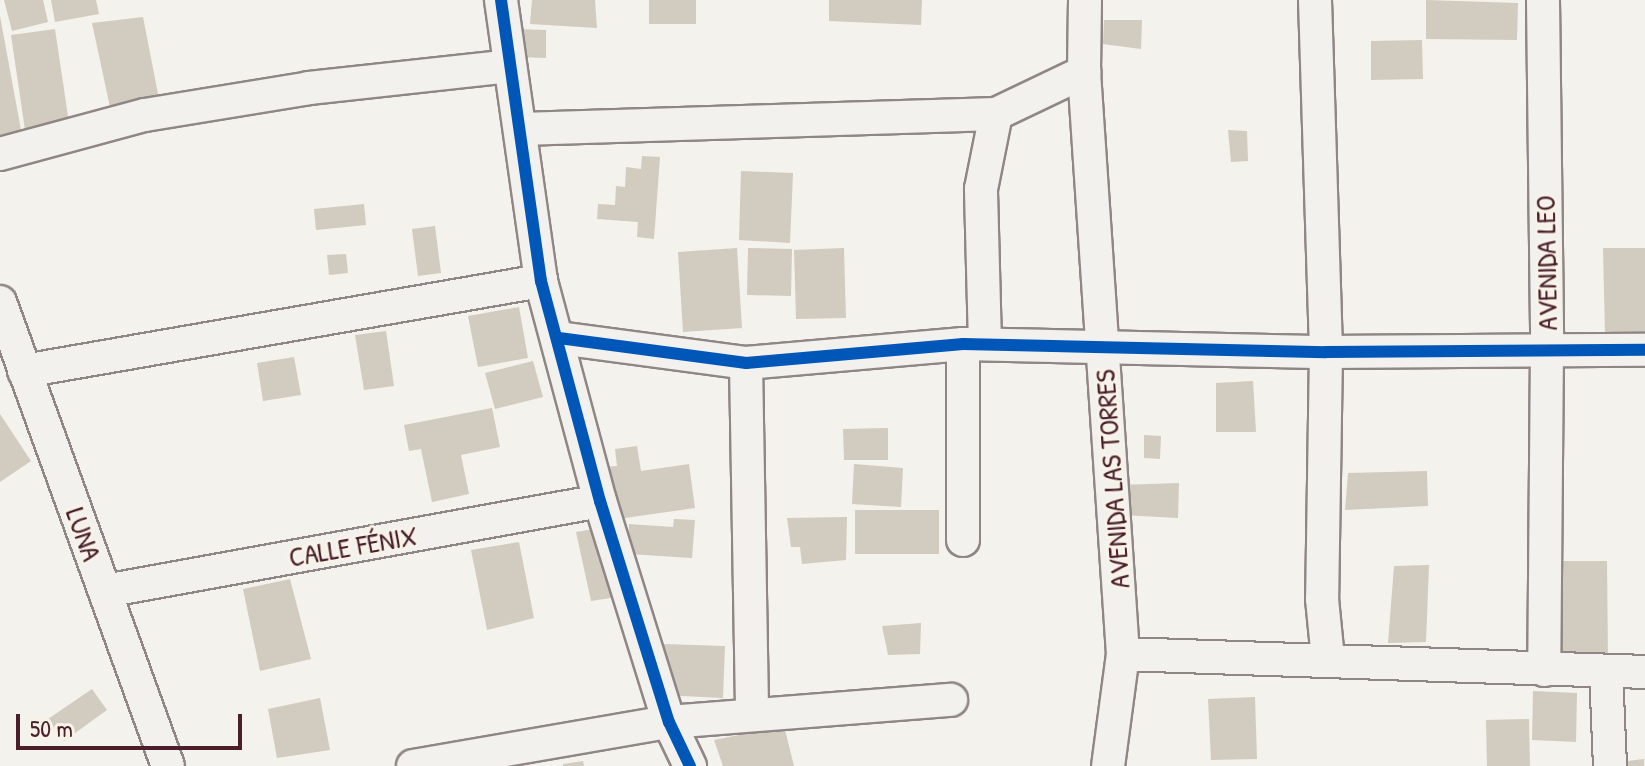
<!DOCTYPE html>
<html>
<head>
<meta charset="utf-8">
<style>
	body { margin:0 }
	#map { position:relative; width:1645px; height:766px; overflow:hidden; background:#f4f2ec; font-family:"Patrick Hand",sans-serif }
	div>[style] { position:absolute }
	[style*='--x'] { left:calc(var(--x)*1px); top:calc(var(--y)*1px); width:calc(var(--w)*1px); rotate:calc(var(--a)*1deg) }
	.building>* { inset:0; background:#d2cbbf }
	.roads { filter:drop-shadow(2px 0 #8f8685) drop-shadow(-2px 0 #8f8685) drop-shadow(0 2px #8f8685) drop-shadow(0 -2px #8f8685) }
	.street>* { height:32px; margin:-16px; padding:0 16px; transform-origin:16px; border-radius:16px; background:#f2f1ed }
	.cycleway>* { height:12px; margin:-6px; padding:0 6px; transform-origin:6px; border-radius:6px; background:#0057b8 }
	span { translate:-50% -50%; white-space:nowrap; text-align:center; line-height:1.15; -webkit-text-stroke:6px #f7f3e8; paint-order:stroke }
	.street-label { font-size:28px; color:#4a1f2b }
	.scale { position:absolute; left:16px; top:714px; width:226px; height:36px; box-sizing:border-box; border:4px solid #4a1f2b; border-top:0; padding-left:10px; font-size:24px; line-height:28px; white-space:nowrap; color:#4a1f2b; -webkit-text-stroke:6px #f7f3e8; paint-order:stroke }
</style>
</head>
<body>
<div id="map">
	<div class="building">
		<i style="clip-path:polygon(4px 0,43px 0,48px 22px,12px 31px)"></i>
		<i style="clip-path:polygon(51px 0,96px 0,99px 14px,55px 22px)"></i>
		<i style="clip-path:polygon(532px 0,595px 0,597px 28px,530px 24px)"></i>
		<i style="clip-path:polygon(649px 0,696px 0,696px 24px,649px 24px)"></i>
		<i style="clip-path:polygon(829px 0,922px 0,921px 25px,829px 21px)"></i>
		<i style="clip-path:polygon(1426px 0,1518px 3px,1517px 40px,1426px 39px)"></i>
		<i style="clip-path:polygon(0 16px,21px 130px,0 135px)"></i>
		<i style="clip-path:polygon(143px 17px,159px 99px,111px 112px,92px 23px)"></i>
		<i style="clip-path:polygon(1104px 20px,1142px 20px,1141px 49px,1103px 44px)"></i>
		<i style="clip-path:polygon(55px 29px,69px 123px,25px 130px,11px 35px)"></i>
		<i style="clip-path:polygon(515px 29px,546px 30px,546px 58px,515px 57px)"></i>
		<i style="clip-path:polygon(1422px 40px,1423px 79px,1371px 80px,1371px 41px)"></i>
		<i style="clip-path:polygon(1228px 130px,1247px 131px,1248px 161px,1231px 162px)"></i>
		<i style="clip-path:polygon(642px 156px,660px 157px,654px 239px,637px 237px,638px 222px,597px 219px,598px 204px,615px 205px,616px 186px,625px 187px,626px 167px,641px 169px)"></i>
		<i style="clip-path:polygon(741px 171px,793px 173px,790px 243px,739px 240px)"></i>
		<i style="clip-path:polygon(364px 204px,366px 225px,316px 230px,314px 209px)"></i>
		<i style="clip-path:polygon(435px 226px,441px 273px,418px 276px,412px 229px)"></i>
		<i style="clip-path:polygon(737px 248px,742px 328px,683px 332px,678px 252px)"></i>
		<i style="clip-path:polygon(748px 248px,792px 249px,791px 296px,747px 295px)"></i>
		<i style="clip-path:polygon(844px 248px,846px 318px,796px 319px,794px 250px)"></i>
		<i style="clip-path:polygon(1603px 248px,1645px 248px,1645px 334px,1605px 335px)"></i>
		<i style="clip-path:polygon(346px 254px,348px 273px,329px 275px,327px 255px)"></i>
		<i style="clip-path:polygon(519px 307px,528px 358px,478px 367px,468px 316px)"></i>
		<i style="clip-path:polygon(386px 331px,394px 386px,364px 390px,355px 335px)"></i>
		<i style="clip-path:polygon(294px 357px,301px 395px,263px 401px,257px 363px)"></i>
		<i style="clip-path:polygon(533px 361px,543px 397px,495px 409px,485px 373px)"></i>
		<i style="clip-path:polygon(1253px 381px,1256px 432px,1216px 432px,1216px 383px)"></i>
		<i style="clip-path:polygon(492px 408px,500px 447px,461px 455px,469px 494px,432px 502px,421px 449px,409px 451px,404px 425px)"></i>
		<i style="clip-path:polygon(0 414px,31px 461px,0 482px)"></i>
		<i style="clip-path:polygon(888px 428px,888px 460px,844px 460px,843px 429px)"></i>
		<i style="clip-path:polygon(1144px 435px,1161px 436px,1160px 459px,1144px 458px)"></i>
		<i style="clip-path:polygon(637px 446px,641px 471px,689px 464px,695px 508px,611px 520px,604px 467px,617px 466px,615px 449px)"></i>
		<i style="clip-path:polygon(854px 464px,903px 468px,901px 507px,852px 504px)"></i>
		<i style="clip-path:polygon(1427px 471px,1428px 506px,1345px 510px,1348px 473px)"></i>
		<i style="clip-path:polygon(1179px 483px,1178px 518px,1121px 515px,1119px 485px)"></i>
		<i style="clip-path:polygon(855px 510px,939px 510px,939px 554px,855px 554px)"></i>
		<i style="clip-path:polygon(847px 517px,846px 560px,802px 564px,800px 547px,791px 547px,787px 518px)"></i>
		<i style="clip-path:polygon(674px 519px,695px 520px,692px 558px,628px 554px,629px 524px,673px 527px)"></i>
		<i style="clip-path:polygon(594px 529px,617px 597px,591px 601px,576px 532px)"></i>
		<i style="clip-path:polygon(519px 542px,534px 618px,487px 630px,471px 550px)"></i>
		<i style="clip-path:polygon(1557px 561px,1607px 561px,1608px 657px,1557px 657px)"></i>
		<i style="clip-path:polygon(1429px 565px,1426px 642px,1388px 643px,1394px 566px)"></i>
		<i style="clip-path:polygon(290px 579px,311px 659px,260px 671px,243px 589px)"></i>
		<i style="clip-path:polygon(921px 623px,920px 654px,888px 655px,882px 626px)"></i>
		<i style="clip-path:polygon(663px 644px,725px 646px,723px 698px,662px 695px)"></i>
		<i style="clip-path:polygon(92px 689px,107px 710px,64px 741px,48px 719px)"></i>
		<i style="clip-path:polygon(1533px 691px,1577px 693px,1576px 742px,1532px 740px)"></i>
		<i style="clip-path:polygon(1255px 697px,1257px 759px,1211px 760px,1208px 699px)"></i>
		<i style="clip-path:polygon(320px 698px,330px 750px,277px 758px,268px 709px)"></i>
		<i style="clip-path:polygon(1529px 719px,1530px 766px,1487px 766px,1486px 720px)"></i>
		<i style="clip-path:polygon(784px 726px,794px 766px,723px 766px,714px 740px)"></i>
		<i style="clip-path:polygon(1644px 759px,1644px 766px,1619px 766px,1619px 762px)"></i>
		<i style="clip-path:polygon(583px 761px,584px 766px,563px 766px,563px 764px)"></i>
	</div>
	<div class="roads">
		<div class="street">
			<i style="--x:501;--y:0;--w:284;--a:81.9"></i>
			<i style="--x:541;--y:281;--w:228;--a:75"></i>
			<i style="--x:600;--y:501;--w:232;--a:72.7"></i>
			<i style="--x:669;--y:722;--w:49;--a:64.5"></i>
			<i style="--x:1085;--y:0;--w:72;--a:90.8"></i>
			<i style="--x:1084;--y:72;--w:583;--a:86.17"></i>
			<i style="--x:1123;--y:654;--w:113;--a:97.6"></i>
			<i style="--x:1315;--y:0;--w:352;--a:88.2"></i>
			<i style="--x:1326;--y:352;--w:247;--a:90.9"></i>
			<i style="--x:1322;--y:599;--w:60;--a:84.3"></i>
			<i style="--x:1543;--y:0;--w:349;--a:89.3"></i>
			<i style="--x:1547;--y:349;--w:321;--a:90.5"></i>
			<i style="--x:521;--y:129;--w:475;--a:-1.8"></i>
			<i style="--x:996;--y:114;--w:98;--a:-25.5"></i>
			<i style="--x:0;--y:154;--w:150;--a:-15.1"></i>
			<i style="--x:145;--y:115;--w:166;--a:-9.3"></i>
			<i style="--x:309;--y:88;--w:202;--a:-6.2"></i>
			<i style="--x:0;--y:302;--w:493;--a:70.1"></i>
			<i style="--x:559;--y:338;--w:189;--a:7.6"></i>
			<i style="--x:746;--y:363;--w:218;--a:-5"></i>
			<i style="--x:963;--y:344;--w:363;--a:1.3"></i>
			<i style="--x:1326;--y:352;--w:319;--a:-0.4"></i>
			<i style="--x:985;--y:344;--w:155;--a:-91.5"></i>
			<i style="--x:981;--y:189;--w:76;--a:-78.7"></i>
			<i style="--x:746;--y:363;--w:350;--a:89"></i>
			<i style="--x:24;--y:371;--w:525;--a:-9.88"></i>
			<i style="--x:963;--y:540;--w:196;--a:-90"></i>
			<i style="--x:105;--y:591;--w:503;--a:-10.3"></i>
			<i style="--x:1123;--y:654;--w:522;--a:1.97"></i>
			<i style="--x:1606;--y:671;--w:95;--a:87.6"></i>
			<i style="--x:413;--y:766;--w:260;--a:-9.8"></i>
			<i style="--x:669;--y:722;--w:283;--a:-4.5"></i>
		</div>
	</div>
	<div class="cycleway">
		<i style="--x:501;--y:0;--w:284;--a:81.9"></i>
		<i style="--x:541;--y:281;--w:228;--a:75"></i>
		<i style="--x:600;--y:501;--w:232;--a:72.7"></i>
		<i style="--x:669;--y:722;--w:49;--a:64.5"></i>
		<i style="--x:559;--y:338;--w:189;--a:7.6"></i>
		<i style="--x:746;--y:363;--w:218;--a:-5"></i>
		<i style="--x:963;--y:344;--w:363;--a:1.3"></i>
		<i style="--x:1326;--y:352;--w:319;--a:-0.4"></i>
	</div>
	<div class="street-label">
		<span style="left:1546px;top:263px;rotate:-91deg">AVENIDA LEO</span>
		<span style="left:1112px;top:479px;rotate:-94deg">AVENIDA LAS TORRES</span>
		<span style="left:84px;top:534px;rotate:70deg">LUNA</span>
		<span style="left:353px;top:546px;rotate:-10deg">CALLE FÉNIX</span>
	</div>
	<div class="scale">50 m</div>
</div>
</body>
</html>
